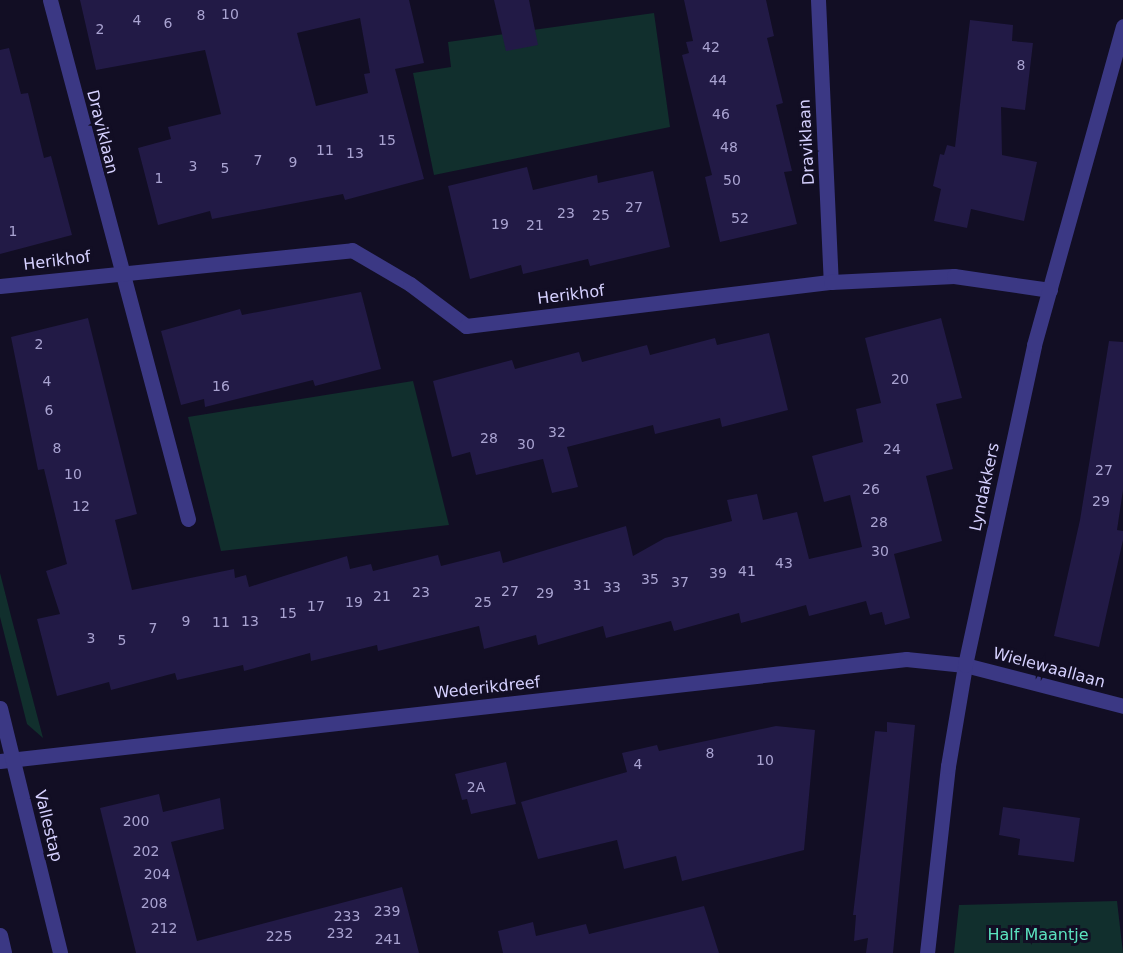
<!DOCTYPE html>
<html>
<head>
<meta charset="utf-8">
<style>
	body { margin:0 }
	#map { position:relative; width:1123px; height:953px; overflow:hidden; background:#120e24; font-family:"DejaVu Sans",sans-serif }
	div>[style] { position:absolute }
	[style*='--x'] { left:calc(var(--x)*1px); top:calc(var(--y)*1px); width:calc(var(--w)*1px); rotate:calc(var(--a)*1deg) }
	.green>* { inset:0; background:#112f2d }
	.building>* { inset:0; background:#221a46 }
	.minor>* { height:15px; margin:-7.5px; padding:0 7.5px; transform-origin:7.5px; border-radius:7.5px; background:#3b3884 }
	.tertiary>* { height:15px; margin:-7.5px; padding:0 7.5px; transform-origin:7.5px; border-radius:7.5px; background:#3b3884 }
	span { translate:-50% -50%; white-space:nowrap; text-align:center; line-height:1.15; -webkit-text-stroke:6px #120e24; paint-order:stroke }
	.number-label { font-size:14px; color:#a9a3d1 }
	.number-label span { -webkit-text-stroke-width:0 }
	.street-label { font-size:16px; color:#d6d1ff }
	.park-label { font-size:16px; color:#5be2bf }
</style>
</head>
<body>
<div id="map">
	<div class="green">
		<i style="clip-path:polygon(654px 13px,670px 127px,434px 175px,413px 73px,451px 67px,448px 42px)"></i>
		<i style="clip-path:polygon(413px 381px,449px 525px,221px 551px,188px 417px)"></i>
		<i style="clip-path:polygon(0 573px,12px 620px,43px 738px,27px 724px,0 617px)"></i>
		<i style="clip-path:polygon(1117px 901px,1123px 953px,954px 953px,959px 905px)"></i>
	</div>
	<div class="building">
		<i style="clip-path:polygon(evenodd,80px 0,409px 0,424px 63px,395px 69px,424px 179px,345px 200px,343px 194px,212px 219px,210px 211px,158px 225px,138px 148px,171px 139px,168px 127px,221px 114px,205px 50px,96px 70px,80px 0,360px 18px,370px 73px,364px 74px,368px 93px,316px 106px,297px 33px,360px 18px)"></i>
		<i style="clip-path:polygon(494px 0,529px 0,538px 45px,506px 51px)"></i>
		<i style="clip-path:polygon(684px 0,766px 0,774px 36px,767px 38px,783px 103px,776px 105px,792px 171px,784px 172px,797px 224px,720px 242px,705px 177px,712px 175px,682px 55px,689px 53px,686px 42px,693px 41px)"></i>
		<i style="clip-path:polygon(970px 20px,1013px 25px,1012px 41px,1033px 43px,1025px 110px,1001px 107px,1002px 155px,1037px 162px,1024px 221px,971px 209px,967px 228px,934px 221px,941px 189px,933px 186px,940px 154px,944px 155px,947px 145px,955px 147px)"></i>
		<i style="clip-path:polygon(9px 48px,21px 94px,28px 93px,44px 158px,51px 156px,72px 235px,0 254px,0 50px)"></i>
		<i style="clip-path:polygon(527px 167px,533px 190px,597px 175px,598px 183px,653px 171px,670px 247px,590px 266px,588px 259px,523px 274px,521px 265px,470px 279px,448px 186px)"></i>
		<i style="clip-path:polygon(361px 292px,381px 369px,315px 386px,313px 380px,205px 407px,204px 399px,181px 405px,161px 331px,240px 309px,242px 315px)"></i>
		<i style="clip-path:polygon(88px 318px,137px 514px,115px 520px,132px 590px,234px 569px,235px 578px,246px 575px,249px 587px,347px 556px,350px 569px,371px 564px,373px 571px,438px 555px,441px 566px,500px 551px,503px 563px,626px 526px,633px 556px,665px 538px,732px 521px,727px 500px,757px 494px,763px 520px,797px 512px,809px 559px,862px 547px,850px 495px,824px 502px,812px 456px,863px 442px,856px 409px,881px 403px,865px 338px,941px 318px,962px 398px,936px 404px,953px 469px,926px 476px,942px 541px,894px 554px,910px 618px,885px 625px,882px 612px,870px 615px,866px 601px,809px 616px,806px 605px,741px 623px,739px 613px,674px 631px,671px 621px,606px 638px,603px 626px,538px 645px,536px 635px,484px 649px,479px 626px,378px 651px,377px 645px,311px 661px,310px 653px,244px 671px,243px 665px,177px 680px,175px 673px,111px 690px,109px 682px,57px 696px,37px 619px,60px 614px,46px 571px,67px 564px,44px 469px,38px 470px,11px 337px)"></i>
		<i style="clip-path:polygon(769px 333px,788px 410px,722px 427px,720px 418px,655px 434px,653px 425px,567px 447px,578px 487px,552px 493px,543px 459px,476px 475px,470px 452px,452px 457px,433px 381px,512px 360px,515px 369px,579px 352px,582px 362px,647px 345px,650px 355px,715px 338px,717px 345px)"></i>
		<i style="clip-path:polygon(1109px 341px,1123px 342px,1123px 490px,1117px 530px,1123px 531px,1123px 540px,1099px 647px,1054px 636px,1080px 520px)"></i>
		<i style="clip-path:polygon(887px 722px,915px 725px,893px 953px,866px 953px,868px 938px,854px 941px,856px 915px,853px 915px,875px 731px,887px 732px)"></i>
		<i style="clip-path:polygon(776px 726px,815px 730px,804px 850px,682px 881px,676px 856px,624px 869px,617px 840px,538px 859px,521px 802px,627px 772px,622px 753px,657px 745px,659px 751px)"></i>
		<i style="clip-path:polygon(506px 762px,516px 804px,471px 814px,467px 799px,462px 800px,455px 774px)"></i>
		<i style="clip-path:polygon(159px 794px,163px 812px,220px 798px,224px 829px,171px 842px,197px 941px,402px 887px,419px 953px,136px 953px,100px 808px)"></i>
		<i style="clip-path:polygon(1003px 807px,1080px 818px,1074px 862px,1018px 855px,1020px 839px,999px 835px)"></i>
		<i style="clip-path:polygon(704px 906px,719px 953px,503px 953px,498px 931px,533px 922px,536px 936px,586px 924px,589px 934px)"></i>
	</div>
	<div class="minor">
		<i style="--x:50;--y:0;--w:537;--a:75.11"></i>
		<i style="--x:818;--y:0;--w:282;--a:87.4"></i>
		<i style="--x:0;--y:286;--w:354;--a:-5.8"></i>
		<i style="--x:352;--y:250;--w:67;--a:30.4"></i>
		<i style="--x:410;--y:284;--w:70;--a:36.9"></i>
		<i style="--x:466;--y:326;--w:368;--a:-6.9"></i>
		<i style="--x:831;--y:282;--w:123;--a:-2.8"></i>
		<i style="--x:954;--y:276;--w:97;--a:8.3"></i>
		<i style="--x:0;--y:761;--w:912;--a:-6.42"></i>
		<i style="--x:906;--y:659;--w:59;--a:5.8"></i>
		<i style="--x:965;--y:665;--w:163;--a:14.5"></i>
		<i style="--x:0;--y:935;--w:18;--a:77"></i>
		<i style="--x:927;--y:953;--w:188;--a:-83.6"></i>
		<i style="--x:948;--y:766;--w:102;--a:-80.4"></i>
		<i style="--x:965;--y:665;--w:327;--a:-77.8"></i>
		<i style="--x:1034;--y:345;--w:331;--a:-74.4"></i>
	</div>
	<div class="tertiary">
		<i style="--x:0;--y:708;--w:252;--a:76.2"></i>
	</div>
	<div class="number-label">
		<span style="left:230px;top:14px">10</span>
		<span style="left:201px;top:15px">8</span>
		<span style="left:137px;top:20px">4</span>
		<span style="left:168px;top:23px">6</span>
		<span style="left:100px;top:29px">2</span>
		<span style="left:711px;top:47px">42</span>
		<span style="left:1021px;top:65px">8</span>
		<span style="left:718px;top:80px">44</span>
		<span style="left:721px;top:114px">46</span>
		<span style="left:387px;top:140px">15</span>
		<span style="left:729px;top:147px">48</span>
		<span style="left:325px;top:150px">11</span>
		<span style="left:355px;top:153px">13</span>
		<span style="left:258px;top:160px">7</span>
		<span style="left:293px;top:162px">9</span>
		<span style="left:193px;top:166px">3</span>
		<span style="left:225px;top:168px">5</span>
		<span style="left:159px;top:178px">1</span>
		<span style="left:732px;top:180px">50</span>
		<span style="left:634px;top:207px">27</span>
		<span style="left:566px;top:213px">23</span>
		<span style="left:601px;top:215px">25</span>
		<span style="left:740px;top:218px">52</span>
		<span style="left:500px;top:224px">19</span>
		<span style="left:535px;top:225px">21</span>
		<span style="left:13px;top:231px">1</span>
		<span style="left:39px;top:344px">2</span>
		<span style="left:900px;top:379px">20</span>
		<span style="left:47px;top:381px">4</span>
		<span style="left:221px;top:386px">16</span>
		<span style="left:49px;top:410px">6</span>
		<span style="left:557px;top:432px">32</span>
		<span style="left:489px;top:438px">28</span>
		<span style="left:526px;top:444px">30</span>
		<span style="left:57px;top:448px">8</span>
		<span style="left:892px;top:449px">24</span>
		<span style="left:1104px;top:470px">27</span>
		<span style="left:73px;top:474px">10</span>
		<span style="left:871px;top:489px">26</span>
		<span style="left:1101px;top:501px">29</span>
		<span style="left:81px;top:506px">12</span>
		<span style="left:879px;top:522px">28</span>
		<span style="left:880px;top:551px">30</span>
		<span style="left:784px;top:563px">43</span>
		<span style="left:747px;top:571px">41</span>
		<span style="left:718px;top:573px">39</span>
		<span style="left:650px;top:579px">35</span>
		<span style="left:680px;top:582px">37</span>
		<span style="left:582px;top:585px">31</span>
		<span style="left:612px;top:587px">33</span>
		<span style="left:510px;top:591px">27</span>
		<span style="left:421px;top:592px">23</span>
		<span style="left:545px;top:593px">29</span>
		<span style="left:382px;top:596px">21</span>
		<span style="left:354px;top:602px">19</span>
		<span style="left:483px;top:602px">25</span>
		<span style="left:316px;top:606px">17</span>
		<span style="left:288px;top:613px">15</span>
		<span style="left:186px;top:621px">9</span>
		<span style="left:250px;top:621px">13</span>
		<span style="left:221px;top:622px">11</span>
		<span style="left:153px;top:628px">7</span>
		<span style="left:91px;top:638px">3</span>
		<span style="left:122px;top:640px">5</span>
		<span style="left:710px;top:753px">8</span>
		<span style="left:765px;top:760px">10</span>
		<span style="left:638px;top:764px">4</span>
		<span style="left:476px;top:787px">2A</span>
		<span style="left:136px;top:821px">200</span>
		<span style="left:146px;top:851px">202</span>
		<span style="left:157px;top:874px">204</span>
		<span style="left:154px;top:903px">208</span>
		<span style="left:387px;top:911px">239</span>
		<span style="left:347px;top:916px">233</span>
		<span style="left:164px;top:928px">212</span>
		<span style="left:340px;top:933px">232</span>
		<span style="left:279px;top:936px">225</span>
		<span style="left:388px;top:939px">241</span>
	</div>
	<div class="street-label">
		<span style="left:102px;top:132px;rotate:76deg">Draviklaan</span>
		<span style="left:807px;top:142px;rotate:-93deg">Draviklaan</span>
		<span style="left:57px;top:261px;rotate:-7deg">Herikhof</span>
		<span style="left:571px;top:295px;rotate:-7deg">Herikhof</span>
		<span style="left:985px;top:487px;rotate:-78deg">Lyndakkers</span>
		<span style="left:1049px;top:668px;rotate:15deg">Wielewaallaan</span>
		<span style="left:487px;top:688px;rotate:-6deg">Wederikdreef</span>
		<span style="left:48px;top:826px;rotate:76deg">Vallestap</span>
	</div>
	<div class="park-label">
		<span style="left:1038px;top:935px">Half Maantje</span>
	</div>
</div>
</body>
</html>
